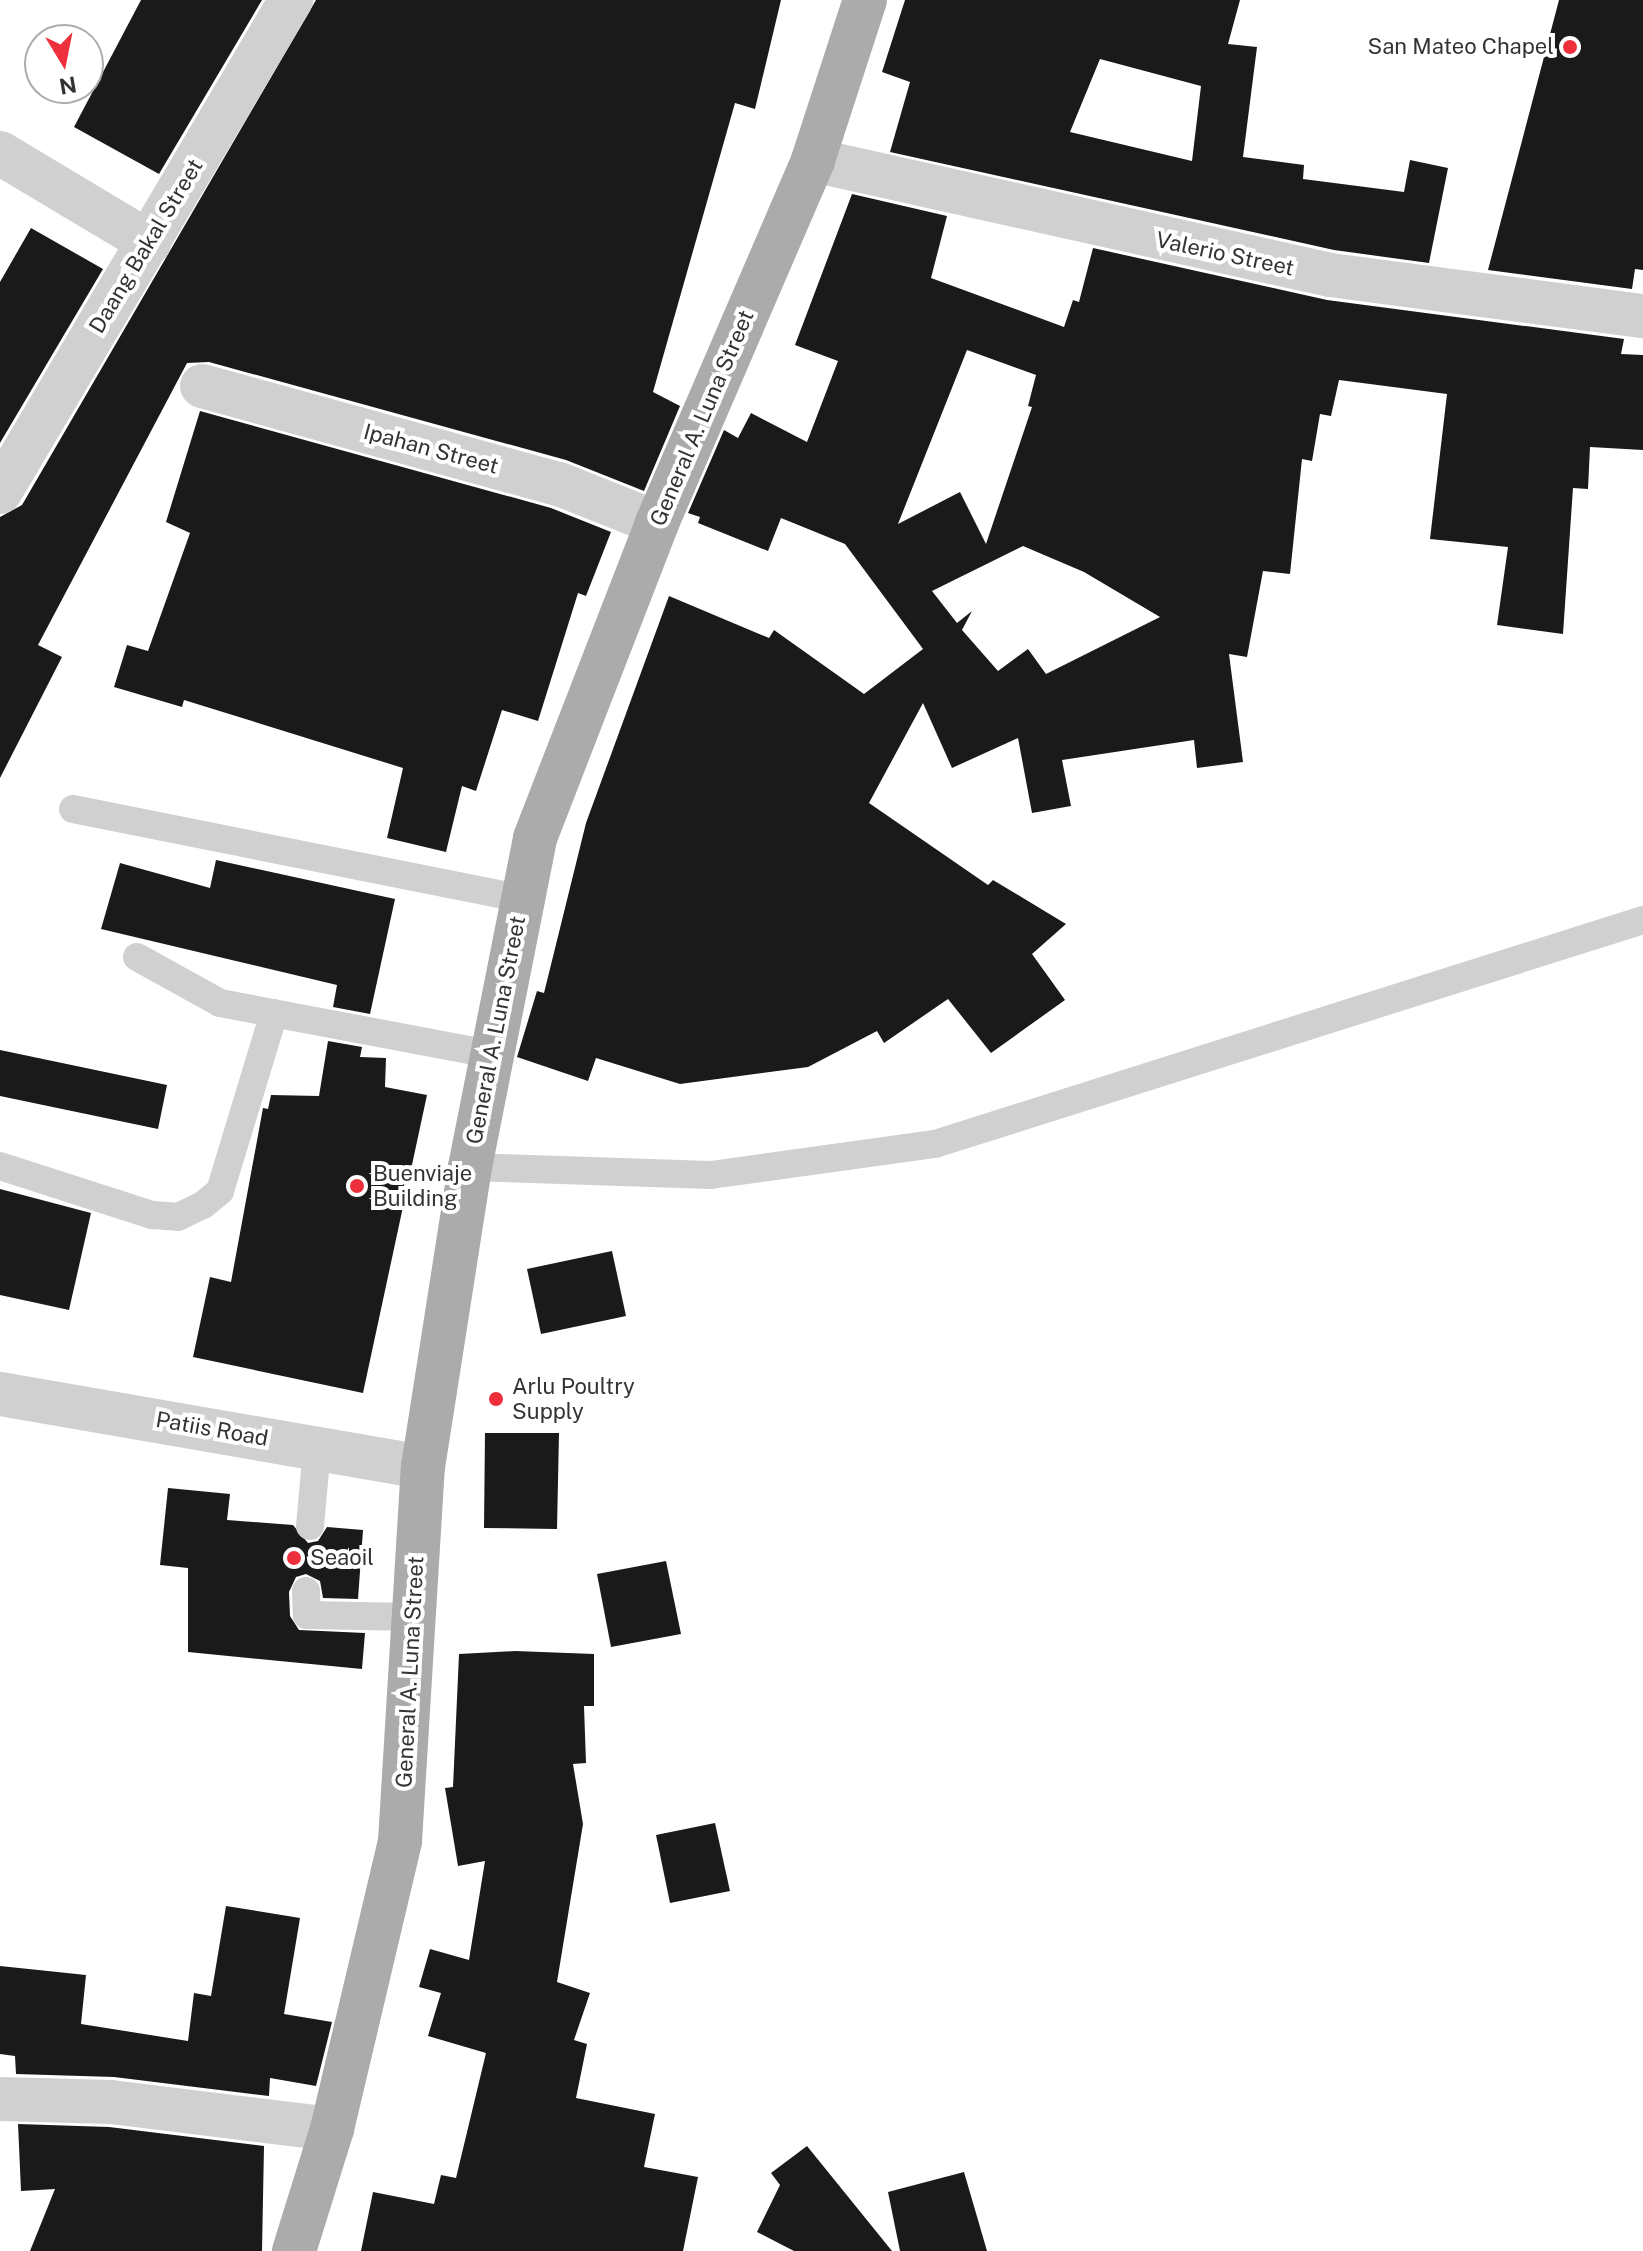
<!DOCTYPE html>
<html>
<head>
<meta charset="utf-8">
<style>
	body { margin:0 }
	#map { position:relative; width:1643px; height:2251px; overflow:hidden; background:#fff; font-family:"Public Sans",sans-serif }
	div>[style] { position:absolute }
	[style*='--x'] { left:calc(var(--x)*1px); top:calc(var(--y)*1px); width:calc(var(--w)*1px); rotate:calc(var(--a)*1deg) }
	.building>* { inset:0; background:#1a1a1a }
	.service>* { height:28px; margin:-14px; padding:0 14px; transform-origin:14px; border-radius:14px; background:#d0d0d0 }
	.minor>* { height:44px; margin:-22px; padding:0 22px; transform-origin:22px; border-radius:22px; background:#d0d0d0 }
	.tertiary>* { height:44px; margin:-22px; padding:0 22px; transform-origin:22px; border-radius:22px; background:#d0d0d0 }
	.primary>* { height:44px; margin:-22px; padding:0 22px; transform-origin:22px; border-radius:22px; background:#ababab }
	.dots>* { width:22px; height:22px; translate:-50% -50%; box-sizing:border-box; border:4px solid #fff; border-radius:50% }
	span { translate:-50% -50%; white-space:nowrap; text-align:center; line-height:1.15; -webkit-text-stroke:8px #fff; paint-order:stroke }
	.poi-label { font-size:22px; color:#333 }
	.right { translate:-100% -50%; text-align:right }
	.left { translate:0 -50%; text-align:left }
	.street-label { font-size:22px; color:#333 }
	.north { position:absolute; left:24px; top:24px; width:80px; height:80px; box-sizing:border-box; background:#fff; border:2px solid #adadad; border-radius:50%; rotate:170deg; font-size:22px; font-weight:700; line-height:32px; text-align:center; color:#333 }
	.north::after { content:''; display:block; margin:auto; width:28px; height:36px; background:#ee303c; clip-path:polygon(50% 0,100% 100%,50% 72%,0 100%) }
</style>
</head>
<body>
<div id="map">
	<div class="building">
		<i style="clip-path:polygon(141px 0,262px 0,159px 174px,74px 127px)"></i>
		<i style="clip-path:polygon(316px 0,781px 0,755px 109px,735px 103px,653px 392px,680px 406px,644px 491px,566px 460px,209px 362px,187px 363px,38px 645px,62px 657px,0 778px,0 517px,22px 505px)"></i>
		<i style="clip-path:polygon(evenodd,905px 0,1240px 0,1228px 44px,1257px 47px,1243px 157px,1304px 165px,1303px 179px,1404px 192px,1410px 160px,1448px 168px,1429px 263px,1334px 250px,890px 152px,910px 82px,882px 72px,905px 0,1100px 59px,1201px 86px,1192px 161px,1070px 132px,1100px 59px)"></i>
		<i style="clip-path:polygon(1559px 0,1643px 0,1643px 270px,1635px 269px,1632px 289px,1488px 270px)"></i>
		<i style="clip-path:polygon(evenodd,852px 194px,947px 216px,931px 278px,1064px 327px,1073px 300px,1079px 302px,1093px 248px,1327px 300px,1624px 339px,1621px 354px,1643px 355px,1643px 450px,1590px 447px,1588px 489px,1573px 488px,1563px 634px,1497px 625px,1508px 547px,1430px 539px,1447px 394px,1339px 380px,1331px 416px,1320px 414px,1312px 461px,1302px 459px,1290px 574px,1263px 571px,1247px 657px,1229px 654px,1243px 762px,1197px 768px,1194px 740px,1062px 760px,1071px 806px,1032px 813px,1018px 738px,952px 768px,923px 703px,869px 803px,988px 885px,993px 880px,1066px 924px,1032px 954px,1065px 1000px,991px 1053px,948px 999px,884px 1043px,877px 1031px,808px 1067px,680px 1084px,596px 1058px,588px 1081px,517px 1057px,537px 991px,544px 993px,586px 823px,669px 596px,769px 638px,774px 630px,864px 694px,923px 649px,845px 544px,781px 518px,768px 551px,698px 523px,700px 517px,688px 513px,724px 430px,738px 438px,751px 413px,807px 442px,838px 361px,795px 345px,852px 194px,967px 350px,1036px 375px,1028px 406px,1032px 407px,986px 544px,960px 492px,898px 524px,967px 350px,852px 194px,1023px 546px,1084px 572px,1160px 617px,1046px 674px,1028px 649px,998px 671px,962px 630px,972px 611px,957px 623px,932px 591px,1023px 546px)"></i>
		<i style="clip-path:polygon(31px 228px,103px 269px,0 443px,0 282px)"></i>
		<i style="clip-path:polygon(200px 411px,551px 508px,611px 532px,586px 596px,578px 593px,538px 721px,502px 710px,476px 791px,462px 786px,446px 852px,387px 838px,403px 768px,184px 700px,182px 707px,114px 687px,127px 645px,148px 651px,190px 533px,166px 522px)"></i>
		<i style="clip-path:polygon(216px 860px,395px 899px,370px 1014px,333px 1007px,337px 985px,101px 929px,120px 863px,210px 888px)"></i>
		<i style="clip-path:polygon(328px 1041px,362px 1047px,360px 1057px,386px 1058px,385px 1087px,427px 1095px,363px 1393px,193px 1357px,210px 1277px,231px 1282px,263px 1108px,268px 1109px,271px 1095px,319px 1096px)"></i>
		<i style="clip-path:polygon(0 1050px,167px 1085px,158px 1129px,0 1096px)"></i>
		<i style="clip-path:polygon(0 1189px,91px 1213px,69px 1310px,0 1295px)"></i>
		<i style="clip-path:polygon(612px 1251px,626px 1316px,541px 1334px,527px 1269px)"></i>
		<i style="clip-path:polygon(485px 1433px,559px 1433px,557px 1529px,484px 1528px)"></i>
		<i style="clip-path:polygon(168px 1488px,230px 1494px,227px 1520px,293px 1525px,308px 1543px,318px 1541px,327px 1527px,363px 1530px,358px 1599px,323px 1598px,320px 1581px,306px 1574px,296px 1577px,289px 1592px,290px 1616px,299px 1630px,365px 1633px,362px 1669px,188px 1652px,188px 1568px,160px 1565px)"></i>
		<i style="clip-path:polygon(666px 1561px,681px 1634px,611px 1647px,597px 1574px)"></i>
		<i style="clip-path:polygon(515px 1651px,594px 1654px,594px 1706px,584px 1706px,586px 1763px,573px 1764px,583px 1824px,557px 1982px,590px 1993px,574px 2040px,587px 2044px,576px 2098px,655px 2114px,644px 2167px,698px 2177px,683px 2251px,361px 2251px,373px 2192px,434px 2204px,441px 2175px,456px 2178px,486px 2053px,428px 2036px,441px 1993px,419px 1987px,430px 1949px,469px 1960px,485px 1861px,458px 1866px,445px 1788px,453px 1787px,459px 1654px)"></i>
		<i style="clip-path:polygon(715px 1823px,730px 1891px,670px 1903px,656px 1835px)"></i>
		<i style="clip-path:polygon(226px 1906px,300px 1918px,284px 2014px,332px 2022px,316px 2086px,270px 2078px,269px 2096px,114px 2077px,16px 2074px,15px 2056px,0 2054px,0 1966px,86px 1975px,81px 2024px,188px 2041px,194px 1993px,211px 1996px)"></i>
		<i style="clip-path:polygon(18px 2124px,109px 2127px,264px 2146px,262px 2251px,30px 2251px,55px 2189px,21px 2191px)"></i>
		<i style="clip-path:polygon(807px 2146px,892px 2251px,794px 2251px,757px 2232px,780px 2185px,771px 2173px)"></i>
		<i style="clip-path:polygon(964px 2172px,987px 2251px,900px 2251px,888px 2192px)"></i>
	</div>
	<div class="service">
		<i style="--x:73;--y:809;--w:458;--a:11.3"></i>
		<i style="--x:137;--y:957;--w:95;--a:29"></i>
		<i style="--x:220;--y:1003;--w:276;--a:10.7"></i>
		<i style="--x:0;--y:1166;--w:160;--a:17.9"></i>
		<i style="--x:152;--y:1215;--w:26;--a:4"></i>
		<i style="--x:178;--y:1217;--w:28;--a:-26"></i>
		<i style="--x:203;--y:1205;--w:22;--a:-39"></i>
		<i style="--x:220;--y:1191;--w:186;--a:-73.1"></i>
		<i style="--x:470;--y:1167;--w:241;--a:1.9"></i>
		<i style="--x:711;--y:1175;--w:226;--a:-7.9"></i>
		<i style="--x:935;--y:1144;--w:743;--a:-17.56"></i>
		<i style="--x:310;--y:1526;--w:77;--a:-84.8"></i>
		<i style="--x:306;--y:1591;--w:24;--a:88"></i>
		<i style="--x:307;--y:1615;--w:105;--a:1.1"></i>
	</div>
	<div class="minor">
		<i style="--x:0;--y:153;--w:174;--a:30.9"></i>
		<i style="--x:813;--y:160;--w:530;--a:12.54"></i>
		<i style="--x:1330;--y:275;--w:316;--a:7.5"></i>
		<i style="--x:202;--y:386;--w:370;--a:15.4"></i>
		<i style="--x:559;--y:484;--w:105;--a:21.7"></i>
		<i style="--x:0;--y:2099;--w:111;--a:1.5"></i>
		<i style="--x:111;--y:2102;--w:223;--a:7"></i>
	</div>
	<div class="tertiary">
		<i style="--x:0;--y:492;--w:572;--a:-59.4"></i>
		<i style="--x:0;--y:1394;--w:429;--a:9.8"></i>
	</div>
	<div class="primary">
		<i style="--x:294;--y:2251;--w:128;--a:-72.7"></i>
		<i style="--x:332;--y:2129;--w:296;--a:-76.7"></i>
		<i style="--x:400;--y:1841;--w:375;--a:-86.5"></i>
		<i style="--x:423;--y:1467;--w:304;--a:-81.1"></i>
		<i style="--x:470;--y:1167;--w:335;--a:-78.8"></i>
		<i style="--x:535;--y:838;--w:338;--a:-68.8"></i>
		<i style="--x:657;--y:523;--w:395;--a:-66.7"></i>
		<i style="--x:813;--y:160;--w:168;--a:-72"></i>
	</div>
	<div class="dots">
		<i style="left:1570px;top:47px;background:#ee303c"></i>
		<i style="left:357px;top:1186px;background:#ee303c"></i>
		<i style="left:496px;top:1399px;background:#ee303c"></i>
		<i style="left:294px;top:1558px;background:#ee303c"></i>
	</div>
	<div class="poi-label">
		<span class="right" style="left:1554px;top:47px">San Mateo Chapel</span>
		<span class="left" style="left:373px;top:1186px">Buenviaje<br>Building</span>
		<span class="left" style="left:512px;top:1399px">Arlu Poultry<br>Supply</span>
		<span class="left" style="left:310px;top:1558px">Seaoil</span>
	</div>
	<div class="street-label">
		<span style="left:146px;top:246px;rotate:-59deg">Daang Bakal Street</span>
		<span style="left:1225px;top:254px;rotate:12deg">Valerio Street</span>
		<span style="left:702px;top:418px;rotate:-67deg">General A. Luna Street</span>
		<span style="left:431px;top:449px;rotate:15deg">Ipahan Street</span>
		<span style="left:496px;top:1030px;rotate:-79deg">General A. Luna Street</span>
		<span style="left:212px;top:1429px;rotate:10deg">Patiis Road</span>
		<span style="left:410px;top:1672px;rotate:-87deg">General A. Luna Street</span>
	</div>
	<div class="north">N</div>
</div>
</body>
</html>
